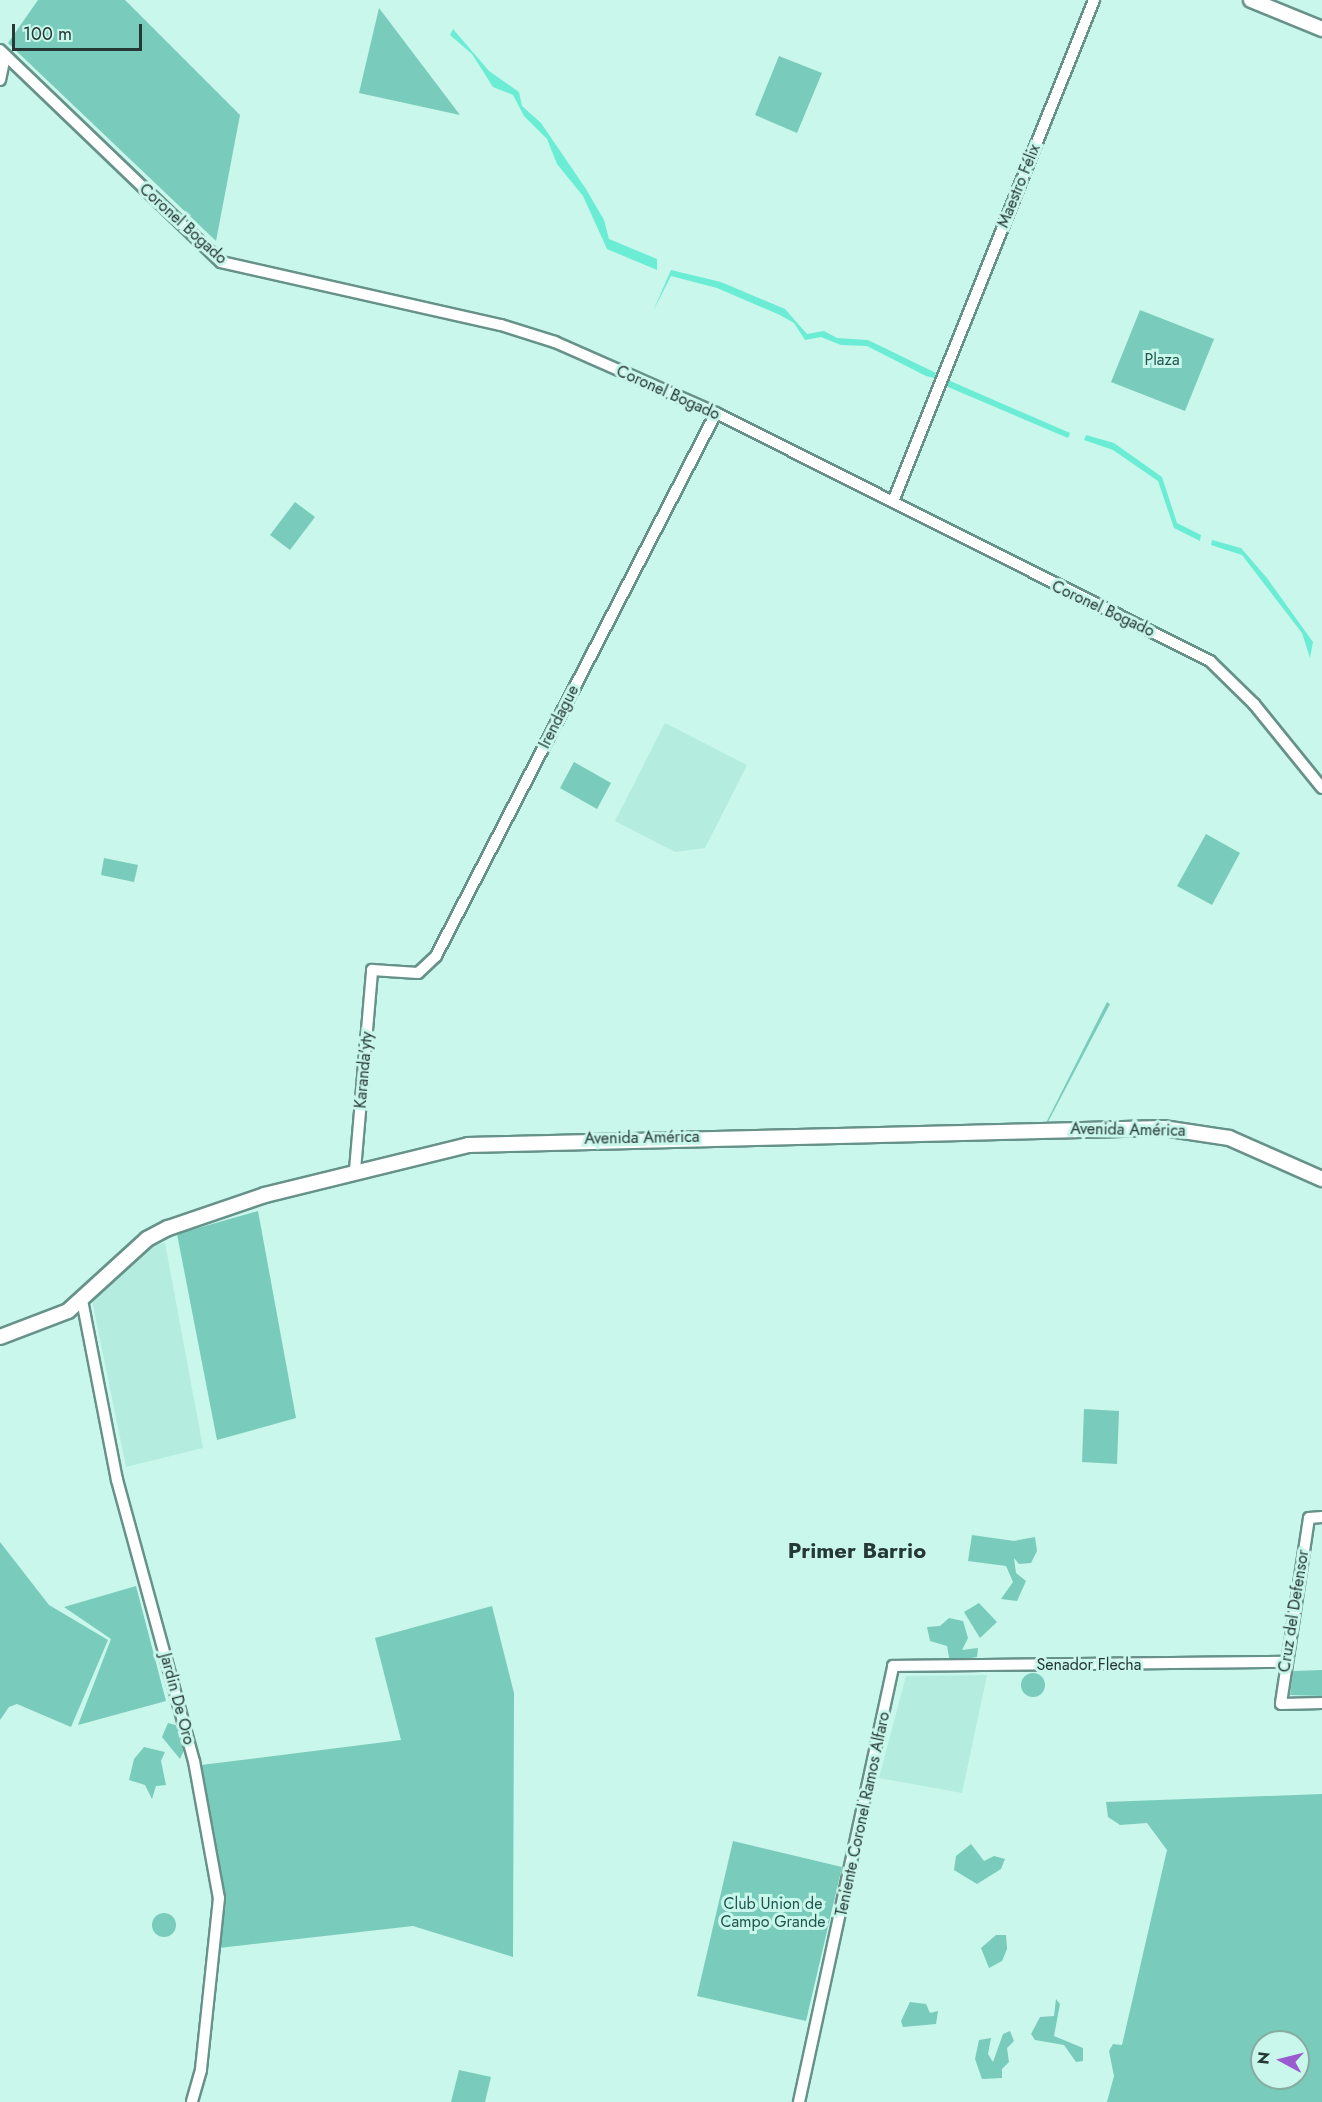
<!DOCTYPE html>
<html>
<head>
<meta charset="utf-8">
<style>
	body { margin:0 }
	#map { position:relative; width:1322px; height:2102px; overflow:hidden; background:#c9f7ec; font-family:Jost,sans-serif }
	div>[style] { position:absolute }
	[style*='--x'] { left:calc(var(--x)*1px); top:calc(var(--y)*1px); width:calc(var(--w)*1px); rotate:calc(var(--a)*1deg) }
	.built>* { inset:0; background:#b4ece0 }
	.green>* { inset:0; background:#79cbbb }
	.round { border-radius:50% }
	.water>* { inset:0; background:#6becd5 }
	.roads { filter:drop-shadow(2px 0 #679289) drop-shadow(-2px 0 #679289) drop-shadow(0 2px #679289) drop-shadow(0 -2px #679289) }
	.minor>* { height:10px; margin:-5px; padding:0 5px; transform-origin:5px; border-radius:5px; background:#fff }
	.major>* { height:14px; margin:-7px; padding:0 7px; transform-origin:7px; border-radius:7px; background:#fff }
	span { translate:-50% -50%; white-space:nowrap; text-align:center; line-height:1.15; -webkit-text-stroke:6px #c9f7ec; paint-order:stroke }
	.street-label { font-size:16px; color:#263834 }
	.park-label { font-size:16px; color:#1f554c }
	.district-label { font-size:22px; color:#263834; font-weight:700 }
	.north { position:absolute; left:1250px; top:2030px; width:60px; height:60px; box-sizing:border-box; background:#c9f7ec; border:2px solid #88aba2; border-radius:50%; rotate:277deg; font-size:16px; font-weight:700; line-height:24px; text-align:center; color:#263834 }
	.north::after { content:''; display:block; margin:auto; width:21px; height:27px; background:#9a5ad0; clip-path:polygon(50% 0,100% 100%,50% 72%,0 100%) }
	.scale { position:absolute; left:12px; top:24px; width:130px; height:27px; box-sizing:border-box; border:3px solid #263834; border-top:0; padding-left:8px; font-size:18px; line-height:21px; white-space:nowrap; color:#263834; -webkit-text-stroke:4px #c9f7ec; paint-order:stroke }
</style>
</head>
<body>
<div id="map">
	<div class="built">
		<i style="clip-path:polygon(665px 723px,747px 765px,705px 848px,675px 852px,615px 821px)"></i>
		<i style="clip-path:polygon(165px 1243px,203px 1448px,126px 1467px,92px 1300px,151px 1246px)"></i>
		<i style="clip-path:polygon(987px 1675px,962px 1793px,879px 1778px,906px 1676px)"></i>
	</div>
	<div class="green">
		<i style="clip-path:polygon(38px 0,125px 0,240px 115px,216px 241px,8px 43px)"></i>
		<i style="clip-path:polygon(379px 8px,460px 115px,359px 93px)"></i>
		<i style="clip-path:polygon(779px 56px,822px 73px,797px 133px,755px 115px)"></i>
		<i style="clip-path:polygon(1140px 310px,1214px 339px,1185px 411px,1111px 382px)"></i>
		<i style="clip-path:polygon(295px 502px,315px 517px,290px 550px,270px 535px)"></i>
		<i style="clip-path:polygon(574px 762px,611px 783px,597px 809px,560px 788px)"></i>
		<i style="clip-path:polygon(1206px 834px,1240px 853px,1212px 905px,1177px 886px)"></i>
		<i style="clip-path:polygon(104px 858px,138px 865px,134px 882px,101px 875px)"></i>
		<i style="clip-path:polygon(1107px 1002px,1110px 1004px,1048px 1122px,1047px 1121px)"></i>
		<i style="clip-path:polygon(258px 1211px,296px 1418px,217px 1440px,177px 1234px)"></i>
		<i style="clip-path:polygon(1084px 1409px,1119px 1411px,1117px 1464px,1082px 1462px)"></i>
		<i style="clip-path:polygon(972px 1535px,1014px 1541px,1035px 1537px,1037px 1551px,1031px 1563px,1019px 1564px,1014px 1558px,1016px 1573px,1026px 1581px,1017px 1601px,1001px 1599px,1013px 1582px,1006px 1566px,968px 1561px)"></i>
		<i style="clip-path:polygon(0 1542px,49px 1605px,108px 1640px,71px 1727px,17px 1704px,9px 1707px,0 1720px)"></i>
		<i style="clip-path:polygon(136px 1586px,166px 1701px,78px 1725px,111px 1639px,64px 1607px)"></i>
		<i style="clip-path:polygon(979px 1603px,997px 1622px,980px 1638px,964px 1612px)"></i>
		<i style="clip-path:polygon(492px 1606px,514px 1693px,513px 1957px,413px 1926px,219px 1948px,226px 1903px,201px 1765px,401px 1740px,375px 1638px)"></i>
		<i style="clip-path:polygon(949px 1618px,963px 1621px,968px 1638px,962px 1650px,978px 1648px,977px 1657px,950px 1662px,947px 1646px,930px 1641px,927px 1627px,940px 1626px)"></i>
		<i style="clip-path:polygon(1322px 1670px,1322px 1696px,1290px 1695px,1293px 1671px)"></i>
		<i class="round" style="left:1021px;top:1673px;width:24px;height:24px"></i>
		<i style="clip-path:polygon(168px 1723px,179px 1726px,184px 1750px,180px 1759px,162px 1737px)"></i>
		<i style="clip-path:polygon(144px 1747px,165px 1752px,161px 1761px,166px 1785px,156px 1786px,152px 1799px,145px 1785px,129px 1780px,134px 1759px)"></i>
		<i style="clip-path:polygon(evenodd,1322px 1794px,1322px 2102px,1107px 2102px,1114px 2076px,1109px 2051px,1113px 2044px,1122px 2045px,1167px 1850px,1147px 1823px,1120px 1825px,1108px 1817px,1106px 1802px,1322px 1794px,1262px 2042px,1298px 2042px,1298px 2078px,1262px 2078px,1262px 2042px)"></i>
		<i style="clip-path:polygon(733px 1841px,842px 1867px,806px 2021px,697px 1996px)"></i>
		<i style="clip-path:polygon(971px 1844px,984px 1861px,994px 1856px,1005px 1859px,1001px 1869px,977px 1884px,954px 1870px,956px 1856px)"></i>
		<i class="round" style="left:152px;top:1913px;width:24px;height:24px"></i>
		<i style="clip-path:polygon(996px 1935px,1006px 1935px,1007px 1949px,1002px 1961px,989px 1968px,981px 1948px)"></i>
		<i style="clip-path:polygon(1056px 1999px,1060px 2004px,1054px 2036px,1083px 2048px,1083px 2061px,1076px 2062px,1064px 2045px,1035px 2040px,1031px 2034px,1040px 2017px,1054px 2016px)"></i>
		<i style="clip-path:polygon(910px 2002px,926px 2004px,930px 2013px,938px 2011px,936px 2024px,903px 2027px,901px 2021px)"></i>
		<i style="clip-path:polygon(1010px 2031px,1014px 2041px,1007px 2048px,1009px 2062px,1002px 2069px,1002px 2078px,982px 2079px,975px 2059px,979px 2040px,991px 2038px,988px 2054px,993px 2062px,1003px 2034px)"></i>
		<i style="clip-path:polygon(459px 2070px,491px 2077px,485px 2102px,451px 2102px)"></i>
	</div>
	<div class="water">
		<i style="clip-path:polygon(453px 29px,489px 71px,519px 92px,522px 106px,541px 123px,586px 189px,604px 220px,609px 239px,657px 259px,657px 270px,607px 249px,583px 196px,557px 164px,547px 139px,524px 116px,513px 95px,493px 87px,472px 54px,450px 35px)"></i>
		<i style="clip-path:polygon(671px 270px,721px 282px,785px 309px,807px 334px,824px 331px,837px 338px,868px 340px,936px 373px,934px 378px,926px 376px,867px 346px,841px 345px,821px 337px,805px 340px,794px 323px,780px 315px,717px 288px,671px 276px,653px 311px)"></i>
		<i style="clip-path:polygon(948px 380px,1070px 433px,1068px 438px,948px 387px)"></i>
		<i style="clip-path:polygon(1086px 435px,1114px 443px,1162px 477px,1177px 523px,1201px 535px,1200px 541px,1174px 528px,1158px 481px,1113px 450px,1084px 440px)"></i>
		<i style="clip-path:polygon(1212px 540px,1241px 548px,1267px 578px,1313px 642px,1310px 658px,1302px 633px,1242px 555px,1211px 545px)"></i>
	</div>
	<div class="roads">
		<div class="minor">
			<i style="--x:0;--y:50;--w:306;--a:43.8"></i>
			<i style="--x:221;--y:262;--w:287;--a:12.7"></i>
			<i style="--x:501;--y:325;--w:57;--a:17.5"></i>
			<i style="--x:555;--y:342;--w:176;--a:23.8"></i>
			<i style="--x:716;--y:413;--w:553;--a:26.66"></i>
			<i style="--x:1210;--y:661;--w:62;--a:44.3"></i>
			<i style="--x:1254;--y:704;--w:108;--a:51"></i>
			<i style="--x:0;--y:80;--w:25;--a:-78"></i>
			<i style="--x:894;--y:499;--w:538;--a:-68.16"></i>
			<i style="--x:355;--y:1170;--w:201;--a:-85.1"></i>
			<i style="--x:372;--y:970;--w:46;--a:3.7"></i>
			<i style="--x:418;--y:973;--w:25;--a:-43"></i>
			<i style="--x:436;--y:956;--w:611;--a:-62.72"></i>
			<i style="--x:82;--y:1300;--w:183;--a:79"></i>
			<i style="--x:117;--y:1480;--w:291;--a:74.7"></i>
			<i style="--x:194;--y:1761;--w:139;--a:79.7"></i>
			<i style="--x:219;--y:1898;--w:173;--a:96"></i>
			<i style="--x:201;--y:2070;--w:33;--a:106"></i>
			<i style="--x:1322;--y:1517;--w:13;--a:176"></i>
			<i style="--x:1309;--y:1518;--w:188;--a:98.6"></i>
			<i style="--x:1281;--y:1704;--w:41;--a:-1.4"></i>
			<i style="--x:799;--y:2102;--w:446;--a:-77.8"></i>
			<i style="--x:893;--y:1666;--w:392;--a:-0.6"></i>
		</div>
		<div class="major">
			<i style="--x:1251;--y:0;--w:77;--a:22.2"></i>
			<i style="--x:0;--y:1337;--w:73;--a:-20.9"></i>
			<i style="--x:68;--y:1311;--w:107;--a:-42.3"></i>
			<i style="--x:147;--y:1239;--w:24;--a:-28"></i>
			<i style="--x:168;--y:1228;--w:102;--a:-18.8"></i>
			<i style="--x:265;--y:1195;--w:209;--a:-13.8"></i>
			<i style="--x:468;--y:1145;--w:695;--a:-1.4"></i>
			<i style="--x:1163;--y:1128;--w:67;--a:8.6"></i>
			<i style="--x:1229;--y:1138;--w:102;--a:23.8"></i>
		</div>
	</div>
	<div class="street-label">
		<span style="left:1019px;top:186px;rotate:-68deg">Maestro Félix</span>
		<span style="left:183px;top:224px;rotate:42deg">Coronel Bogado</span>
		<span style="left:668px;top:393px;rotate:24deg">Coronel Bogado</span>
		<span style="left:1103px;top:609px;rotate:25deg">Coronel Bogado</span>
		<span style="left:559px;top:717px;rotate:-63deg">Irendague</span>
		<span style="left:364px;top:1070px;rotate:-85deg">Karanda'yty</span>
		<span style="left:1128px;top:1130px;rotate:1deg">Avenida América</span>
		<span style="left:642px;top:1138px;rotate:-1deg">Avenida América</span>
		<span style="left:1294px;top:1611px;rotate:-81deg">Cruz del Defensor</span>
		<span style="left:1089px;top:1665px">Senador Flecha</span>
		<span style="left:177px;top:1699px;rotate:75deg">Jardin De Oro</span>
		<span style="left:863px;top:1814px;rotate:-78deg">Teniente Coronel Ramos Alfaro</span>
	</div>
	<div class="park-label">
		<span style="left:1162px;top:360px">Plaza</span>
		<span style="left:773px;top:1913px">Club Union de<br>Campo Grande</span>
	</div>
	<div class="district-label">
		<span style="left:857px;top:1551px">Primer Barrio</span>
	</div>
	<div class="north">N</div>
	<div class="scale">100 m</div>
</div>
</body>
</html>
